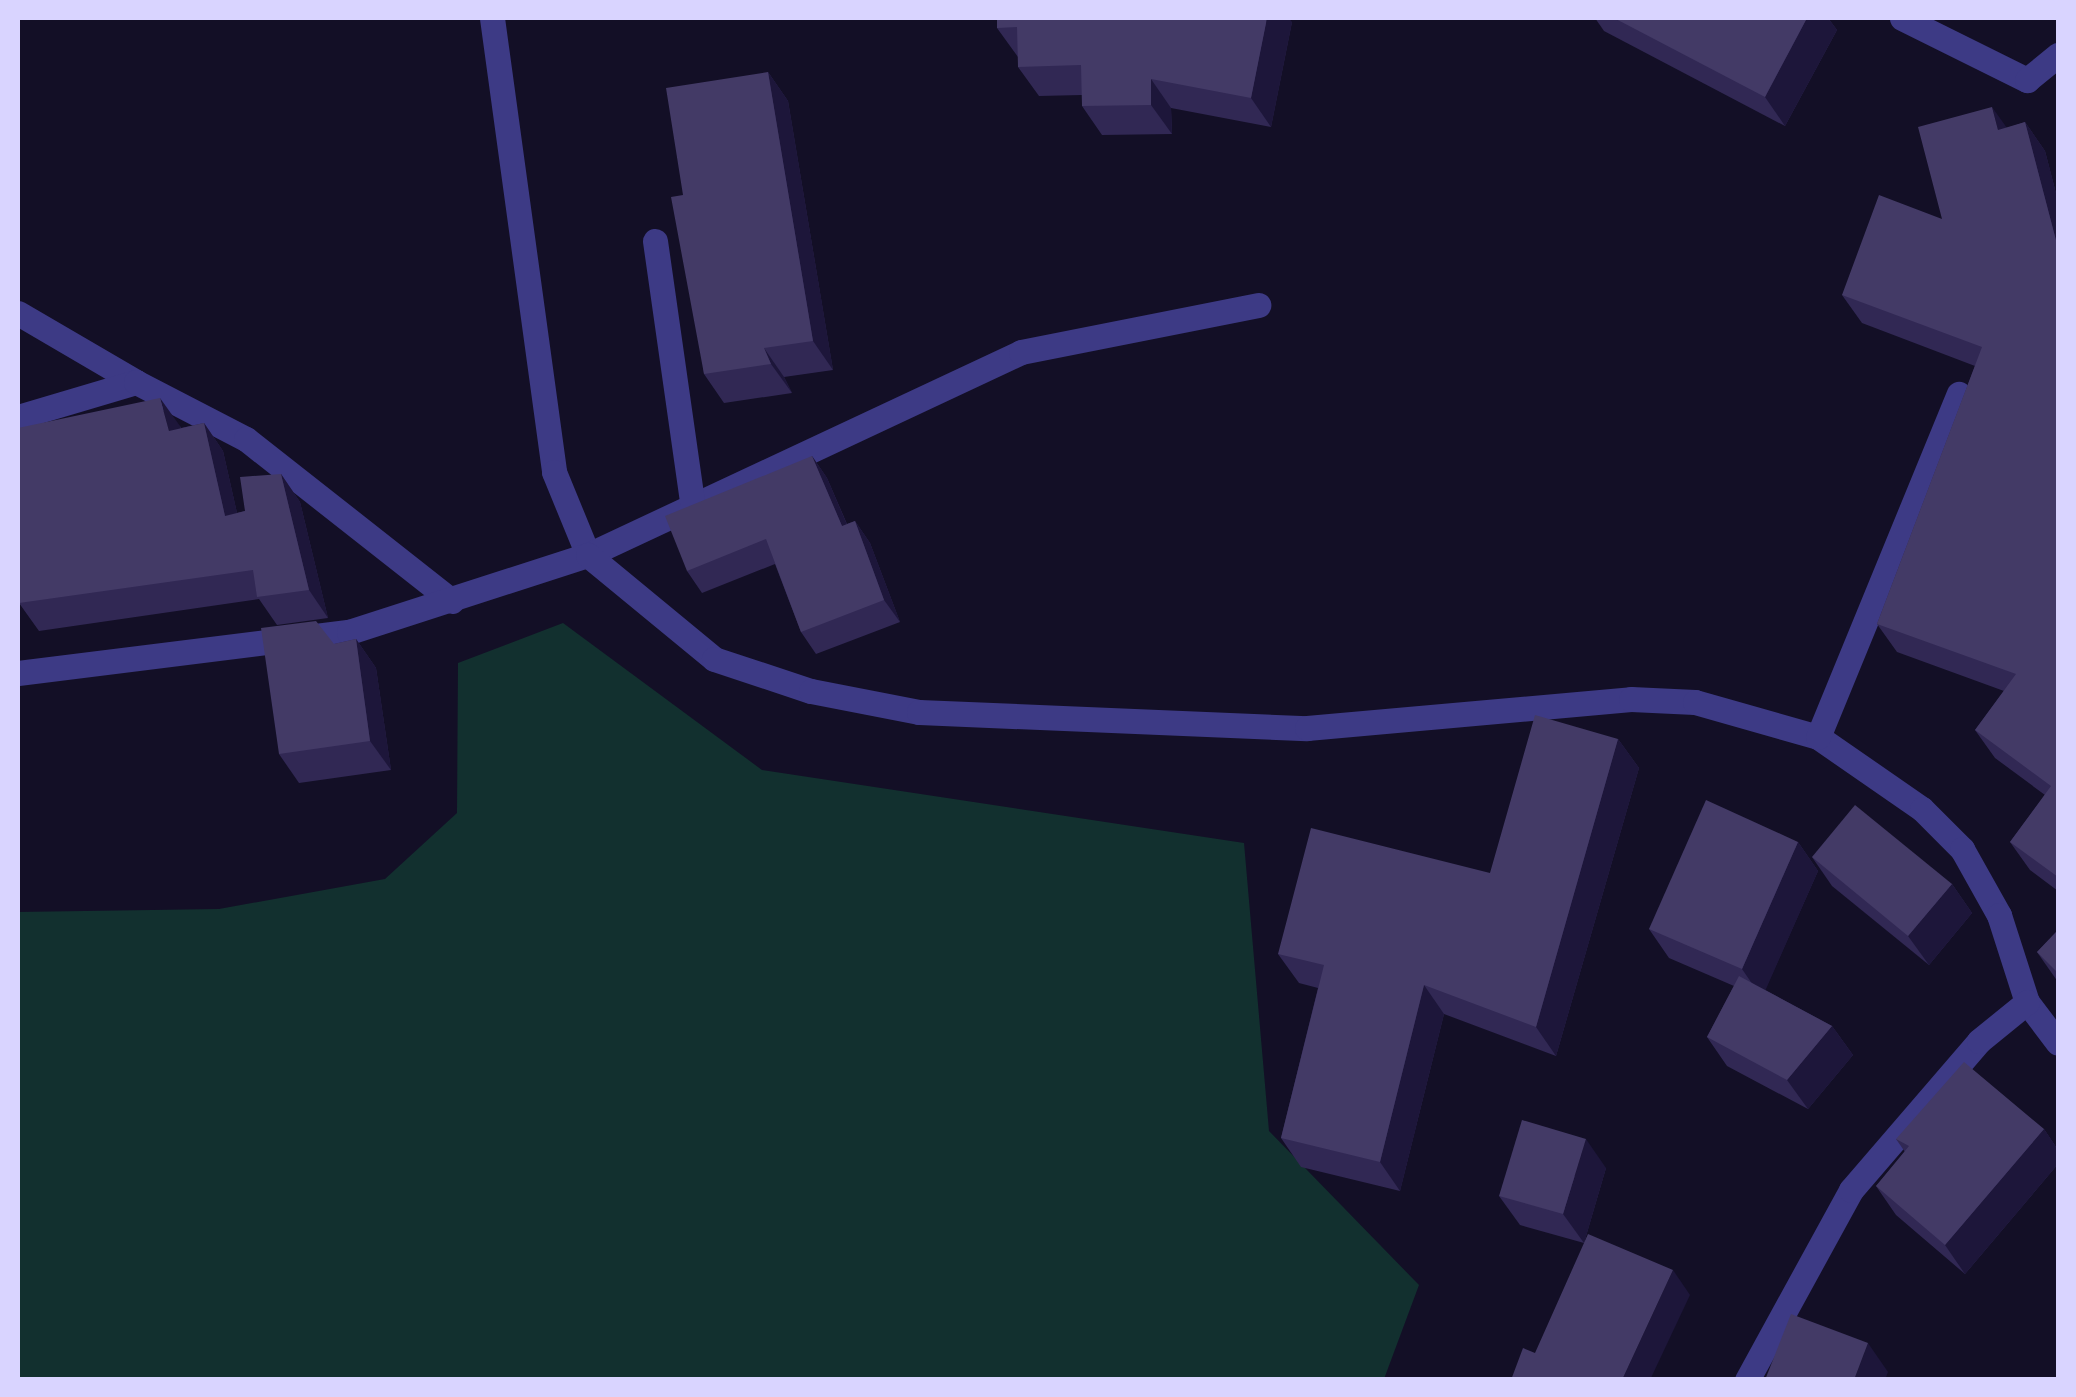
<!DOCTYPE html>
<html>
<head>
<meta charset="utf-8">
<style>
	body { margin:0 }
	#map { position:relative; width:2076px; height:1397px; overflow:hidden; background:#130f26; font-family:Figtree,sans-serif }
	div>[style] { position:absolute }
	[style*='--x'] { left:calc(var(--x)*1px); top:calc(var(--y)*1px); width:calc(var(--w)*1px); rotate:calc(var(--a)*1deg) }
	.green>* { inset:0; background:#12302f }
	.minor>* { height:25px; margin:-12.5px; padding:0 12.5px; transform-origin:12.5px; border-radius:12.5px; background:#3d3a85 }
	.wall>* { inset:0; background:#312854 }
	.shaded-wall>* { inset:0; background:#1d163a }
	.building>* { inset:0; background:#433a66 }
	span { translate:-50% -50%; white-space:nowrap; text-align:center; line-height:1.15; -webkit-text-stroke:8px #130f26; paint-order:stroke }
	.frame { position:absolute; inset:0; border:20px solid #d9d4ff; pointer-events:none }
</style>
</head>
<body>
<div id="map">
	<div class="green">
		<i style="clip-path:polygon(563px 623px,762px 770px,1244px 843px,1269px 1131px,1419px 1285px,1384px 1379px,18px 1379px,18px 912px,219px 909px,385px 879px,457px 813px,458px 663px)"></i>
	</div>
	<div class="minor">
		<i style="--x:492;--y:18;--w:458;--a:82.2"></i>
		<i style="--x:554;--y:472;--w:90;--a:67.7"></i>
		<i style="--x:588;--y:555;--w:478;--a:-25.1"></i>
		<i style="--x:1021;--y:352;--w:242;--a:-11.2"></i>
		<i style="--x:1902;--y:18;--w:140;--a:26.4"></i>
		<i style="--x:2027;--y:80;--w:40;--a:-39"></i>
		<i style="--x:655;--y:241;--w:264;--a:81.9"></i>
		<i style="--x:18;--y:313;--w:137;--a:30.3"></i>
		<i style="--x:18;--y:417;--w:123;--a:-16.5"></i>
		<i style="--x:136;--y:382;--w:124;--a:27.4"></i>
		<i style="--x:246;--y:439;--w:262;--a:38.2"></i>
		<i style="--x:18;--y:673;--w:334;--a:-7.1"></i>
		<i style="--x:349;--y:632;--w:251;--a:-17.9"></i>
		<i style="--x:588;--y:555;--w:163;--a:39.5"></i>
		<i style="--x:714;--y:659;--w:102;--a:18.3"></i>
		<i style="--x:811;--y:691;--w:110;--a:11"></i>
		<i style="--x:919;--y:712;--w:388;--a:2.4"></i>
		<i style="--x:1307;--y:728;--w:325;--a:-5.1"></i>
		<i style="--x:1631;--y:699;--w:64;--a:2.7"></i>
		<i style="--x:1695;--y:702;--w:128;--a:15.9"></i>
		<i style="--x:1818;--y:737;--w:126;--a:34.7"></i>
		<i style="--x:1922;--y:809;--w:57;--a:45"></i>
		<i style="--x:1962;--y:849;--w:76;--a:60.7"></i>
		<i style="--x:1999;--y:915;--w:91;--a:72.2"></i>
		<i style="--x:2027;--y:1002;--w:51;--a:52.9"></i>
		<i style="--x:1818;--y:737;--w:371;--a:-67.7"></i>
		<i style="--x:1747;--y:1380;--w:217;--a:-61.3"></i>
		<i style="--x:1851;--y:1190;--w:196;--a:-49.3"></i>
		<i style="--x:1979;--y:1041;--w:62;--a:-39.1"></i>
	</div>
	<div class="wall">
		<i style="clip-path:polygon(997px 18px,1292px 22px,1271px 127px,1171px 108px,1172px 134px,1102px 135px,1082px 106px,1082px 95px,1039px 96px,1018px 67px,1018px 57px,997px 28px)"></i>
		<i style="clip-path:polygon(1595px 18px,1828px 18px,1837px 30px,1785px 126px,1604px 31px)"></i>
		<i style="clip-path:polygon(768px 72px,788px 101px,833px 370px,784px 377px,792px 393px,724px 403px,704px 374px,683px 195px)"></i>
		<i style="clip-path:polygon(2025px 122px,2045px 151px,2058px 201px,2058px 891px,2030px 870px,2010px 842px,2045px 795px,1995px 758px,1975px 730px,2004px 691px,1897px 652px,1877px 624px,1975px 366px,1862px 323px,1842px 295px,1942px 219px,2007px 128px)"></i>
		<i style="clip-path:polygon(204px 423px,223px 451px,237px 513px,245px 511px,281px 474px,300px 502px,328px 618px,277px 625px,259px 599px,39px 631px,19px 603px,180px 426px,181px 428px)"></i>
		<i style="clip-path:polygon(812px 456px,827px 478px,847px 524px,855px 521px,870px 543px,900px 622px,816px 654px,801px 632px,775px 564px,702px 593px,687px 571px)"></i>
		<i style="clip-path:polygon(356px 639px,376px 668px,391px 770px,299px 783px,279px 754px,334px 644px)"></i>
		<i style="clip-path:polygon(1618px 739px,1639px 768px,1556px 1056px,1444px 1014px,1400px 1191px,1301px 1167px,1281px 1138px,1318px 988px,1299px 983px,1278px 954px,1490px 873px)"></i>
		<i style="clip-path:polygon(1798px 842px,1818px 871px,1765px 990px,1832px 1026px,1853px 1055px,1808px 1109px,1727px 1066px,1707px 1037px,1734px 986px,1669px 958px,1649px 929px)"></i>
		<i style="clip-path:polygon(1812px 857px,1952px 884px,1972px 913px,1929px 965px,1832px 886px)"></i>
		<i style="clip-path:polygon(2058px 930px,2058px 982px,2037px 952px)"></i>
		<i style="clip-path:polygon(2044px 1129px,2058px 1150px,2058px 1164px,1965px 1274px,1896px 1215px,1876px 1186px,1905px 1152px,1896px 1139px)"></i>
		<i style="clip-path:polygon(1606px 1168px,1584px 1243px,1520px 1225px,1499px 1196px)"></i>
	</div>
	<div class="shaded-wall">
		<i style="clip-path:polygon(1267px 18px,1289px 18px,1292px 22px,1271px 127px,1251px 98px)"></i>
		<i style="clip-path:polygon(1807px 18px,1828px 18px,1837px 30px,1785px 126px,1765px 97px)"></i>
		<i style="clip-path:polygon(768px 72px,788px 101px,833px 370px,813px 341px)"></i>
		<i style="clip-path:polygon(1151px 79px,1171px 108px,1172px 134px,1151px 105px)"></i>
		<i style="clip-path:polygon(1992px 107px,2012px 135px,1998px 130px)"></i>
		<i style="clip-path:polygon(2025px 122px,2045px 151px,2058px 201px,2058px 248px)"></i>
		<i style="clip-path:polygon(764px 348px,784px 377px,792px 393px,771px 364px)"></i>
		<i style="clip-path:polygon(160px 398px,180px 426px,188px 459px,169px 431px)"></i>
		<i style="clip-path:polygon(204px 423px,223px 451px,244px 544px,225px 516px)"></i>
		<i style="clip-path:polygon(812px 456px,827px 478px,857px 548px,842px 526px)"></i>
		<i style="clip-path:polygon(281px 474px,300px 502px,328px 618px,309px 590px)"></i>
		<i style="clip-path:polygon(855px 521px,870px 543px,900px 622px,884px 600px)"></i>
		<i style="clip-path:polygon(356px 639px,376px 668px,391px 770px,370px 741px)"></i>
		<i style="clip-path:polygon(1618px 739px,1639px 768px,1556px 1056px,1536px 1027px)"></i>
		<i style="clip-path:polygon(1798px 842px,1818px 871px,1762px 998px,1742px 969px)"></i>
		<i style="clip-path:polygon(1952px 884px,1972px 913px,1929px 965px,1908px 936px)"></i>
		<i style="clip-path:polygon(1424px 985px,1444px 1014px,1400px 1191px,1380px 1162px)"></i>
		<i style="clip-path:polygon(1832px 1026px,1853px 1055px,1808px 1109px,1787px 1080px)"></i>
		<i style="clip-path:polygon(2044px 1129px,2058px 1150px,2058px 1164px,1965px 1274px,1945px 1245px)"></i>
		<i style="clip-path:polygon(1586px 1139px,1606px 1168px,1584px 1243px,1563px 1214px)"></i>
		<i style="clip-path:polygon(1673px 1270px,1690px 1295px,1650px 1380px,1622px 1380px)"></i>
		<i style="clip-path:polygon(1868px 1343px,1888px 1372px,1885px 1380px,1854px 1380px)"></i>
	</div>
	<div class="building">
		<i style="clip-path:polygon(997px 18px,1267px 18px,1251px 98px,1151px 79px,1151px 105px,1082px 106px,1081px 65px,1018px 67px,1017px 27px,997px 28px)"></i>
		<i style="clip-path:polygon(1614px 18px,1807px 18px,1765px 97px)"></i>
		<i style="clip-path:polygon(768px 72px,813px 341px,764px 348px,771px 364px,704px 374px,671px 197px,683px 195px,666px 88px)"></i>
		<i style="clip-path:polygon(1992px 107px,1998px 130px,2025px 122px,2058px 248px,2058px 877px,2010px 842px,2051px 786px,1975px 730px,2016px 674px,1877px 624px,1982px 347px,1842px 295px,1879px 195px,1942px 219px,1918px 127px)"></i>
		<i style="clip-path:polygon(160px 398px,169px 431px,204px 423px,225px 516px,245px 511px,240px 477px,281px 474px,309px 590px,257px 597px,253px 570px,19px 603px,18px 591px,18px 428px)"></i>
		<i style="clip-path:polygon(812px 456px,842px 526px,855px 521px,884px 600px,801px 632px,766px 539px,687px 571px,665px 516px)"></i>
		<i style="clip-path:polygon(316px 621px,334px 644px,356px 639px,370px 741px,279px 754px,261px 628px)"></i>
		<i style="clip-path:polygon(1535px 715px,1618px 739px,1536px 1027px,1424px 985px,1380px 1162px,1281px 1138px,1324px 965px,1278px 954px,1311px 828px,1490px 873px)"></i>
		<i style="clip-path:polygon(1706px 800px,1798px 842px,1742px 969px,1649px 929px)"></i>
		<i style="clip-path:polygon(1855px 805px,1952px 884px,1908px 936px,1812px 857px)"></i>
		<i style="clip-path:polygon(2058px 930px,2058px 973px,2037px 952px)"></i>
		<i style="clip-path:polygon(1739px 976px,1832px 1026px,1787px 1080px,1707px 1037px)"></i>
		<i style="clip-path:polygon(1964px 1062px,2044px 1129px,1945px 1245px,1876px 1186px,1909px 1146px,1896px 1139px)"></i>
		<i style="clip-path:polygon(1522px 1120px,1586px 1139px,1563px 1214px,1499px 1196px)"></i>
		<i style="clip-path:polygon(1588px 1234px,1673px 1270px,1622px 1380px,1511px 1380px,1523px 1348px,1535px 1353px)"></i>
		<i style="clip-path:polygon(1791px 1314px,1868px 1343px,1854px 1380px,1765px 1380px)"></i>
	</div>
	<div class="frame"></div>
</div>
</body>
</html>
